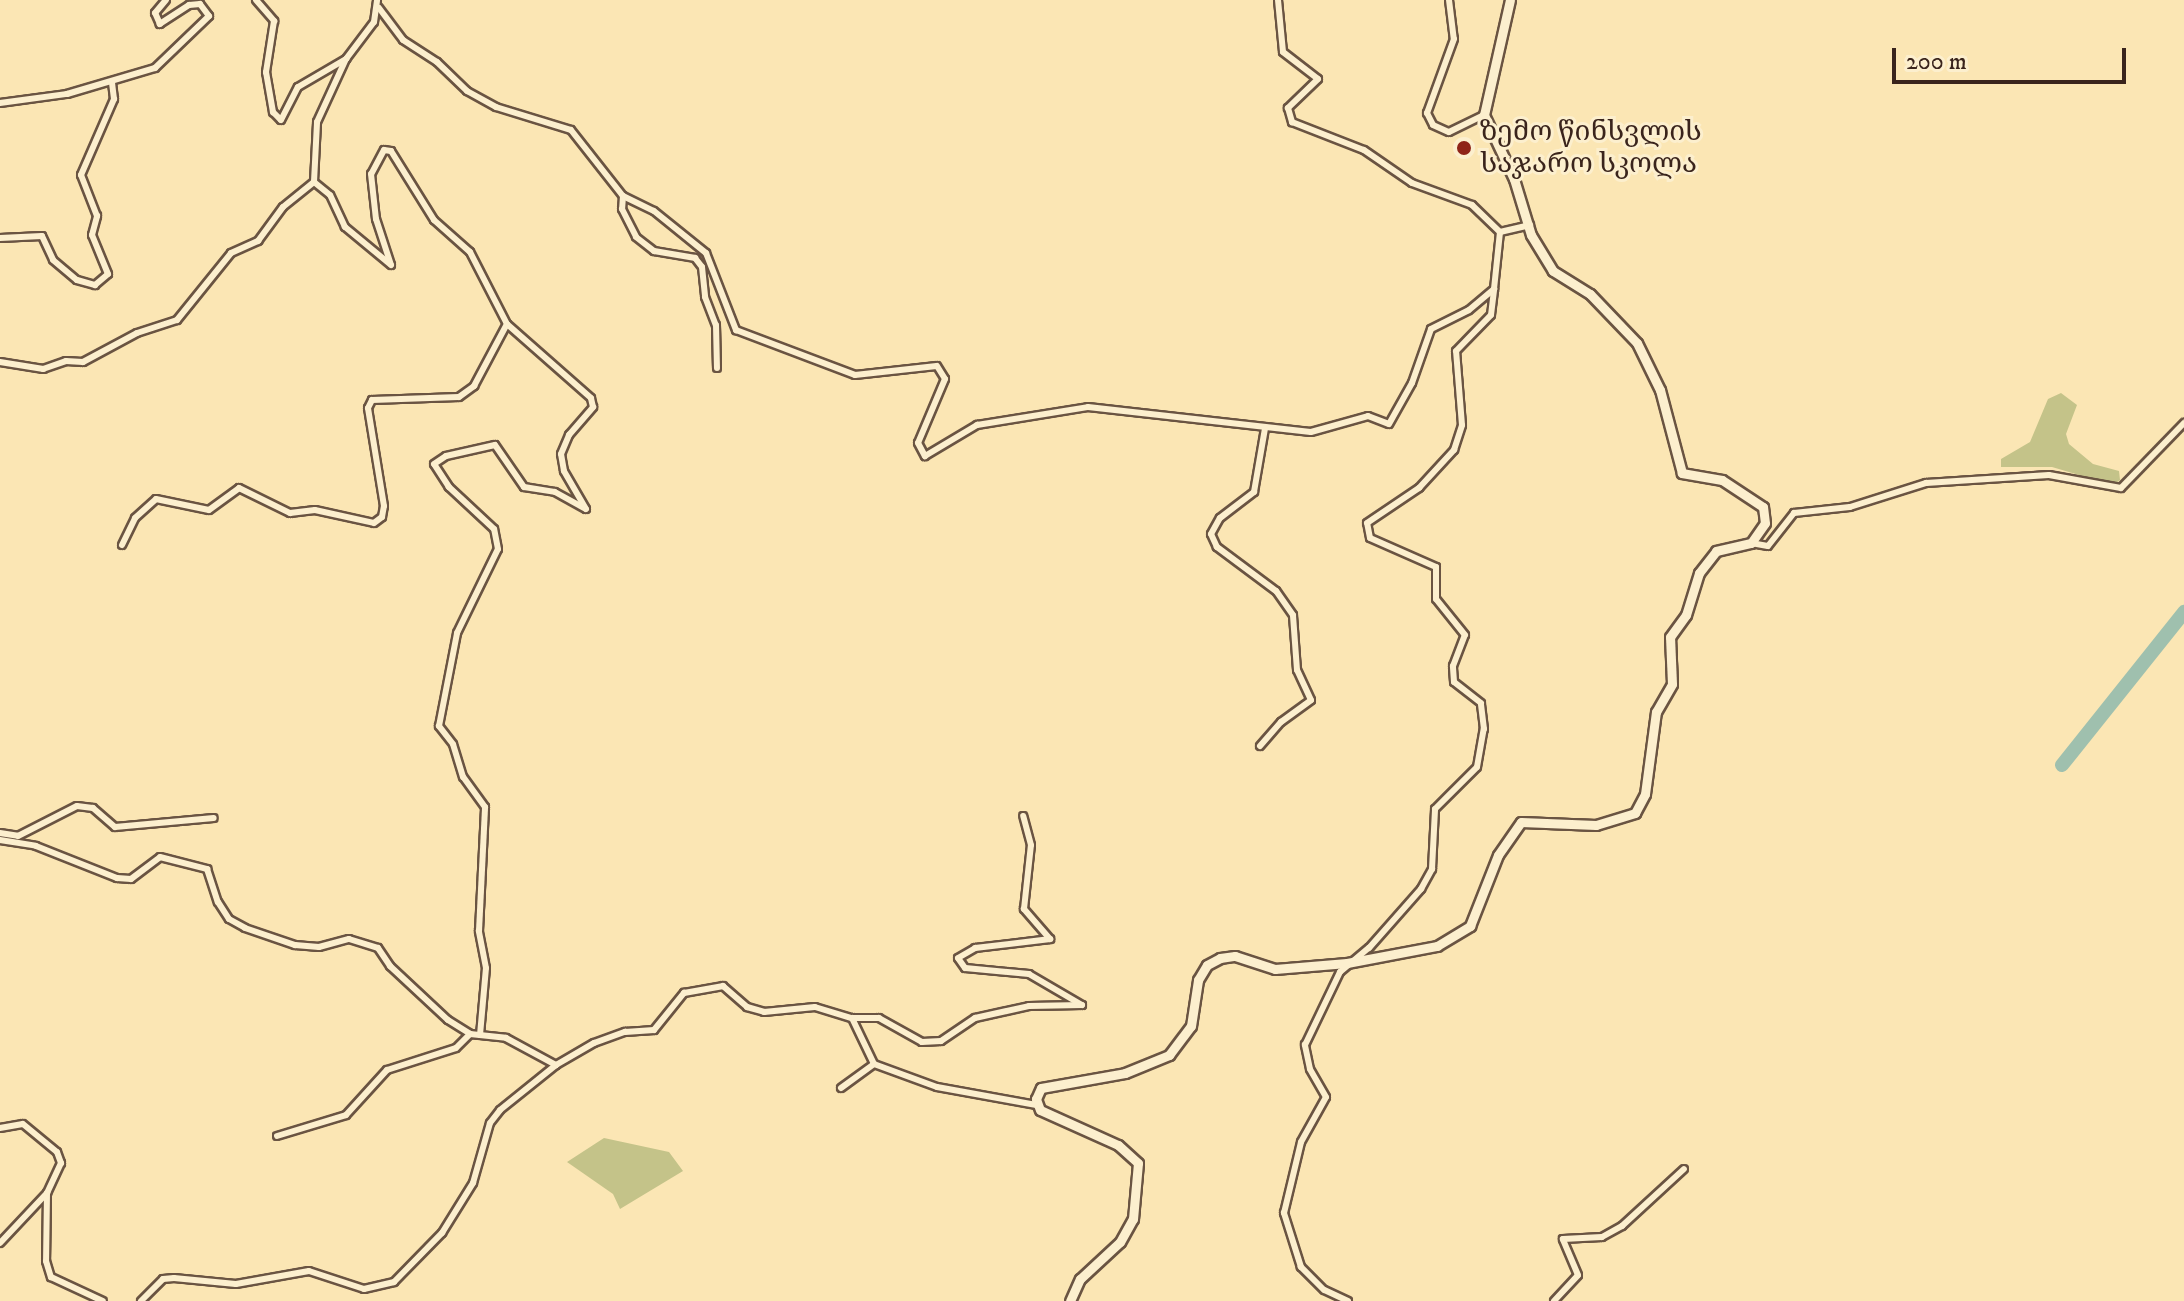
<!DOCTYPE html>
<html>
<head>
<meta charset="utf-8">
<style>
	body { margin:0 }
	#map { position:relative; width:2184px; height:1301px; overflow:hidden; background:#fbe6b4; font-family:"IM FELL DW Pica","Noto Serif Georgian",serif }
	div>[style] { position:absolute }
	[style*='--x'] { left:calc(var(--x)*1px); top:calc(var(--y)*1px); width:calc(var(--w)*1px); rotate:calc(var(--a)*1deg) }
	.green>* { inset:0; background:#c4c389 }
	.river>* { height:14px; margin:-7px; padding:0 7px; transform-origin:7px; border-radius:7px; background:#9fc0ae }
	.roads { filter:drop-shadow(2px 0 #6a5442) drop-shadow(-2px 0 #6a5442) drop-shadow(0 2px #6a5442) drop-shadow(0 -2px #6a5442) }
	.street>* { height:6px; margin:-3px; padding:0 3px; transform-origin:3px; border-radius:3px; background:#fcefce }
	.secondary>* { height:9px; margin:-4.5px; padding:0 4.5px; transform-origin:4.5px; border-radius:4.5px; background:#fcefce }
	.dots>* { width:22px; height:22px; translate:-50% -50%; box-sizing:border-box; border:4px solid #fcefce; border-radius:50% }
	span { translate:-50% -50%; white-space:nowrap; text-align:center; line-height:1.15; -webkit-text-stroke:6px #fcefce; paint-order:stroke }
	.poi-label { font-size:28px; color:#3a241c }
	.left { translate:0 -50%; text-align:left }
	.scale { position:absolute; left:1892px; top:48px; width:234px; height:36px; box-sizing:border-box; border:4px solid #3a241c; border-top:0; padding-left:10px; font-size:24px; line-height:28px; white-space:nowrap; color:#3a241c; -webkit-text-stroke:6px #fcefce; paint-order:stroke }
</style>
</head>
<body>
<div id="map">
	<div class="green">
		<i style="clip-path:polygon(2061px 393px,2077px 405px,2066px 434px,2069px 444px,2093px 464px,2119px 471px,2120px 480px,2113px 485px,2052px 467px,2001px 467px,2001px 459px,2030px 442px,2048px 399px)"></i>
		<i style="clip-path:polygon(604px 1138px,669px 1152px,683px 1171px,620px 1209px,613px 1194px,567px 1162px)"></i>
	</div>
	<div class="river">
		<i style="--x:2062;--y:765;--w:196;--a:-51.4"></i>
	</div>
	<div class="roads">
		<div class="street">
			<i style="--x:256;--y:0;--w:28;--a:49"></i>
			<i style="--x:274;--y:21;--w:52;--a:98.9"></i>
			<i style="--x:266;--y:72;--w:41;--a:80.1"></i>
			<i style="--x:273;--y:112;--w:11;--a:45"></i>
			<i style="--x:281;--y:120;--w:37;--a:-63"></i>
			<i style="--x:298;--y:87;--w:56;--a:-30.3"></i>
			<i style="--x:346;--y:59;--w:46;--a:-52.9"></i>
			<i style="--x:374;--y:22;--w:22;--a:-82"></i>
			<i style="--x:1278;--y:0;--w:52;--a:84.5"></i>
			<i style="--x:1283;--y:52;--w:44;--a:37.6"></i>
			<i style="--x:1318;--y:79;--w:42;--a:136"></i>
			<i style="--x:1288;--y:108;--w:15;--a:74"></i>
			<i style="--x:1292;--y:122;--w:77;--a:21.3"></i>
			<i style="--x:1364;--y:150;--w:58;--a:34.5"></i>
			<i style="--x:1412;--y:183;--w:64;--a:20.1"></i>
			<i style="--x:1472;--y:205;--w:39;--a:44"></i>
			<i style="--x:1500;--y:232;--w:31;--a:-13"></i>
			<i style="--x:1449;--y:0;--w:39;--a:83"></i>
			<i style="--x:1454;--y:39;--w:79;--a:110"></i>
			<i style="--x:1427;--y:113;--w:13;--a:63"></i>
			<i style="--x:1433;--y:125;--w:17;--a:24"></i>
			<i style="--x:1449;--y:132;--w:39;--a:-26"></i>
			<i style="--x:379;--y:8;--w:40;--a:53"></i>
			<i style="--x:403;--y:40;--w:40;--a:32.9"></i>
			<i style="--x:437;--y:62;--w:42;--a:44"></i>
			<i style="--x:467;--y:91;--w:33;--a:29"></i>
			<i style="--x:496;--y:107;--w:78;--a:17"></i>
			<i style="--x:571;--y:130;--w:84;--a:51.8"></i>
			<i style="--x:623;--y:196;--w:34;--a:26"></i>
			<i style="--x:654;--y:211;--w:67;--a:38.9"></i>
			<i style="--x:706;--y:253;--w:83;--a:68.7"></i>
			<i style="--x:736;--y:330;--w:127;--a:20.7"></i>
			<i style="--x:855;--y:375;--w:82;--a:-6.3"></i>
			<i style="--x:937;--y:366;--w:15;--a:58"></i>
			<i style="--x:945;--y:379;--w:69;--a:112.9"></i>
			<i style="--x:918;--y:443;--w:15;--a:62"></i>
			<i style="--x:925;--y:456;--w:61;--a:-30.8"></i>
			<i style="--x:977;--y:425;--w:112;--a:-9.2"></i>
			<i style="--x:1088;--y:407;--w:224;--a:6.4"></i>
			<i style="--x:1311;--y:432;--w:59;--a:-15.7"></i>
			<i style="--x:1368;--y:416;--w:22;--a:21"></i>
			<i style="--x:1389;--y:424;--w:47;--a:-60.7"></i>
			<i style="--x:1412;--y:383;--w:57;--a:-70.6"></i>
			<i style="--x:1431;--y:329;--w:42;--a:-26.6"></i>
			<i style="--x:1469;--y:310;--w:33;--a:-40"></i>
			<i style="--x:1494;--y:289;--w:57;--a:-84"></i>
			<i style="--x:0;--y:103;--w:68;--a:-7.7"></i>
			<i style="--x:67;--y:94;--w:92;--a:-16.5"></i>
			<i style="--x:155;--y:68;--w:75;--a:-43.9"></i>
			<i style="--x:209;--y:16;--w:15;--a:-127"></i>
			<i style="--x:200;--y:4;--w:11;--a:175"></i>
			<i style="--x:189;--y:5;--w:35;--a:147"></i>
			<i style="--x:160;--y:24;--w:12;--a:-114"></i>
			<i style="--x:155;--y:13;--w:17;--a:-50"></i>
			<i style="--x:623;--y:196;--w:13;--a:94"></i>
			<i style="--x:622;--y:209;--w:31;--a:63"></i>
			<i style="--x:636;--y:237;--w:23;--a:38"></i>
			<i style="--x:654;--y:251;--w:42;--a:9.7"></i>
			<i style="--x:695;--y:258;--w:11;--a:52"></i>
			<i style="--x:702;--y:267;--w:30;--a:84"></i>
			<i style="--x:705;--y:297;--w:30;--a:69"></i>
			<i style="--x:716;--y:325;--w:43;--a:88.7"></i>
			<i style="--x:0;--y:238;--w:42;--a:-2.7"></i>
			<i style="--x:42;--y:236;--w:26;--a:65"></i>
			<i style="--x:53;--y:260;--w:31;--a:40"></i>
			<i style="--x:77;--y:280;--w:19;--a:16"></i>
			<i style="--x:95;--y:285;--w:17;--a:-40"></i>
			<i style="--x:108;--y:274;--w:42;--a:-112.3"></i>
			<i style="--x:92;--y:235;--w:20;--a:-75"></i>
			<i style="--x:97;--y:216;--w:44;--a:-111.3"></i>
			<i style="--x:81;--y:175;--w:83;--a:-66.5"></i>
			<i style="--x:114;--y:99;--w:17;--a:-97"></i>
			<i style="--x:0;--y:362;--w:44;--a:9.2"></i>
			<i style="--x:43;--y:369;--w:24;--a:-19"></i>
			<i style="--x:66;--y:361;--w:17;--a:3"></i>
			<i style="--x:83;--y:362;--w:61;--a:-28.2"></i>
			<i style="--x:137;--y:333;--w:42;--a:-18"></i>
			<i style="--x:177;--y:320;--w:86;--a:-51.1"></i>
			<i style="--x:231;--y:253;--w:30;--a:-24"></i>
			<i style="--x:258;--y:241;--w:42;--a:-53.7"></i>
			<i style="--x:283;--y:207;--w:40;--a:-39"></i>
			<i style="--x:1751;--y:543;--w:17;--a:10"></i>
			<i style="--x:1768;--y:546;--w:42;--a:-51.8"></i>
			<i style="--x:1794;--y:513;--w:56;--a:-6.1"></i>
			<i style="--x:1850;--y:507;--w:80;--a:-17.5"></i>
			<i style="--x:1926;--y:483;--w:123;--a:-3.7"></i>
			<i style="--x:2049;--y:475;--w:73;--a:10.2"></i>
			<i style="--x:2121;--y:488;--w:91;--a:-45.9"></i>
			<i style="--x:122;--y:545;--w:30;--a:-64"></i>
			<i style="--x:135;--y:518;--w:28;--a:-42"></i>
			<i style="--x:156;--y:499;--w:54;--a:11.7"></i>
			<i style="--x:209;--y:510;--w:37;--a:-36"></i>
			<i style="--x:239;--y:488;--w:57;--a:26.1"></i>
			<i style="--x:290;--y:513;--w:25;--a:-7"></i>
			<i style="--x:315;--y:510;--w:60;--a:12.4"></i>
			<i style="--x:374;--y:523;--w:10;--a:-37"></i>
			<i style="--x:382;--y:517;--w:11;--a:-80"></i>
			<i style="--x:384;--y:506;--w:99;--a:-99.3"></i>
			<i style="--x:368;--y:408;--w:9;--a:-63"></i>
			<i style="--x:372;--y:400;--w:87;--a:-2"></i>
			<i style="--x:459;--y:397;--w:19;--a:-36"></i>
			<i style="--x:474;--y:386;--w:70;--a:-62"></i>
			<i style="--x:507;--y:324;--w:81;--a:-117.2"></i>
			<i style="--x:470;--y:252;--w:48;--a:-138.4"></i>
			<i style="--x:434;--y:220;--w:81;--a:-121.9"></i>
			<i style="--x:391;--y:151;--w:7;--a:-172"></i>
			<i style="--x:384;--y:150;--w:27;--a:118"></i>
			<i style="--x:371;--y:174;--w:45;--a:83.7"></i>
			<i style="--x:376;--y:219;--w:48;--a:71.9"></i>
			<i style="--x:391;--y:265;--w:60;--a:-140.4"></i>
			<i style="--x:345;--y:227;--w:35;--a:-115"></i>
			<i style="--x:330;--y:195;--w:21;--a:-141"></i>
			<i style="--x:314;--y:182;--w:60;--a:-87.1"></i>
			<i style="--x:317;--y:122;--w:69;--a:-65.3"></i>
			<i style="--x:1260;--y:746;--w:32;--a:-49"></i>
			<i style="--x:1281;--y:722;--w:37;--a:-36"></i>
			<i style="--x:1311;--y:700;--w:33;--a:-115"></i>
			<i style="--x:1297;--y:670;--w:55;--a:-94.2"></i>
			<i style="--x:1293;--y:615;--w:29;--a:-125"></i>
			<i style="--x:1276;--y:591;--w:74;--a:-143.3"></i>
			<i style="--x:1217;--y:547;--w:14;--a:-115"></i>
			<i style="--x:1211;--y:534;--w:18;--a:-61"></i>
			<i style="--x:1220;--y:518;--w:43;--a:-37.4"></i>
			<i style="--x:1254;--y:492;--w:65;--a:-80.2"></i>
			<i style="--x:0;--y:833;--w:18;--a:9"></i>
			<i style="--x:18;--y:836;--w:66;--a:-27"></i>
			<i style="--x:77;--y:806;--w:16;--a:7"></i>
			<i style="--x:93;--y:808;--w:29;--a:41"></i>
			<i style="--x:115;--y:827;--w:99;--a:-5.2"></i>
			<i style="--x:0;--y:840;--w:36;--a:9"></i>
			<i style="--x:36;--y:846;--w:87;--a:21.6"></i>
			<i style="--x:117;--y:878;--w:14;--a:4"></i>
			<i style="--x:131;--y:879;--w:36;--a:-37"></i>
			<i style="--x:160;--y:857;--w:49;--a:14.3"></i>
			<i style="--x:207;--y:869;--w:35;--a:72"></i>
			<i style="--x:218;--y:902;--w:20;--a:57"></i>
			<i style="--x:229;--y:919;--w:18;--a:29"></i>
			<i style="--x:245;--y:928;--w:53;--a:18.8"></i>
			<i style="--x:295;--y:945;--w:24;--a:5"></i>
			<i style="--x:319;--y:947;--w:31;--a:-15"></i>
			<i style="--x:349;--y:939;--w:30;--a:17"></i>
			<i style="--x:378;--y:948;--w:22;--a:56"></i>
			<i style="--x:390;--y:966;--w:79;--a:43"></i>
			<i style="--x:448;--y:1020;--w:26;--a:32"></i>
			<i style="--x:470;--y:1034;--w:36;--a:6"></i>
			<i style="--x:506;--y:1038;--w:57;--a:28.4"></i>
			<i style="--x:852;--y:1018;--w:51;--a:64.4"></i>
			<i style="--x:874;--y:1064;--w:67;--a:20.1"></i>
			<i style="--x:937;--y:1087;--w:101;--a:10.3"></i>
			<i style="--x:480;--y:1035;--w:67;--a:-84.9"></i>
			<i style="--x:486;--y:968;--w:38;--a:-101"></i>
			<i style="--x:479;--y:931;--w:124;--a:-87.2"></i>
			<i style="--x:485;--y:807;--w:37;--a:-126"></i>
			<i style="--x:463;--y:777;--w:34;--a:-107"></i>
			<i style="--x:453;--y:744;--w:23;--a:-128"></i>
			<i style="--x:439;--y:726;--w:95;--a:-79"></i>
			<i style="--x:457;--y:633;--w:93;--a:-64"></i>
			<i style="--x:498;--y:549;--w:20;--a:-101"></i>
			<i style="--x:494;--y:529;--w:62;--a:-137"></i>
			<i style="--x:449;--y:487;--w:27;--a:-123"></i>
			<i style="--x:434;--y:464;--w:14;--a:-34"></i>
			<i style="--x:446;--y:456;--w:50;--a:-12.7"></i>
			<i style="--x:495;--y:445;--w:51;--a:55.4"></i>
			<i style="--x:524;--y:487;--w:31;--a:9"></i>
			<i style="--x:555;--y:492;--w:35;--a:29"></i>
			<i style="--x:586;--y:509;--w:44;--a:-120.1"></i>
			<i style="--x:564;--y:471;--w:17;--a:-100"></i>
			<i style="--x:561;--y:454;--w:21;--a:-67"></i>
			<i style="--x:569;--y:435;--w:37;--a:-49"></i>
			<i style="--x:593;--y:407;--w:9;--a:-103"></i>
			<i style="--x:591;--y:398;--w:112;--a:-138.6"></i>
			<i style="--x:841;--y:1088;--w:41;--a:-36"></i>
			<i style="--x:0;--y:1128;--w:23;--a:-10"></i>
			<i style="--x:23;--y:1124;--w:44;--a:39.5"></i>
			<i style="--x:57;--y:1152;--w:12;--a:70"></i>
			<i style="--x:61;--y:1163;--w:33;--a:115"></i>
			<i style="--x:47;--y:1193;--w:68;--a:90.8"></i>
			<i style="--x:46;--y:1261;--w:17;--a:73"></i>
			<i style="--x:51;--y:1277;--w:57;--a:24.8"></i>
			<i style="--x:277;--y:1136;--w:72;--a:-16.9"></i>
			<i style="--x:346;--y:1115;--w:61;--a:-47.7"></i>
			<i style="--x:387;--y:1070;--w:72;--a:-17.7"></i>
			<i style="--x:456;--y:1048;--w:20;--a:-45"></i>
			<i style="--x:0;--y:1243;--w:69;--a:-46.8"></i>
			<i style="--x:141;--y:1301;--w:31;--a:-45"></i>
			<i style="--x:163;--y:1279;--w:11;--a:-5"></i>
			<i style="--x:174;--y:1278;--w:62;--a:5.5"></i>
			<i style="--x:236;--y:1284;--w:74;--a:-10.1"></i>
			<i style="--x:309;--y:1271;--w:58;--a:18.1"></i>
			<i style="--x:364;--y:1289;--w:31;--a:-13"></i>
			<i style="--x:394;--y:1282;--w:69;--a:-45.6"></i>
			<i style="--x:442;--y:1233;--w:59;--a:-58.2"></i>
			<i style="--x:473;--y:1183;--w:62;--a:-74.2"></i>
			<i style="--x:490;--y:1123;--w:16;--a:-52"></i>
			<i style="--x:500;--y:1110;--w:72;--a:-38.8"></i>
			<i style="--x:556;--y:1065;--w:44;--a:-30.1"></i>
			<i style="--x:594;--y:1043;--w:33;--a:-20"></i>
			<i style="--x:625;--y:1032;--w:29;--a:-4"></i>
			<i style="--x:654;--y:1030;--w:48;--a:-51"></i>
			<i style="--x:684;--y:993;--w:40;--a:-10"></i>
			<i style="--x:723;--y:986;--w:32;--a:41"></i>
			<i style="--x:747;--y:1007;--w:18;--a:16"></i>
			<i style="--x:764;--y:1012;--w:51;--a:-5.6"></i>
			<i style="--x:815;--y:1007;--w:39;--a:17"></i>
			<i style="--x:852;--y:1018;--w:27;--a:0"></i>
			<i style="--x:879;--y:1018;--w:49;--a:29.2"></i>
			<i style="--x:922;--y:1042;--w:19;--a:-3"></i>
			<i style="--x:941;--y:1041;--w:41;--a:-34.1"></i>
			<i style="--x:975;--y:1018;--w:55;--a:-12.5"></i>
			<i style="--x:1029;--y:1006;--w:53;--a:-1.1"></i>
			<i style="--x:1082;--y:1005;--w:61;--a:-149.7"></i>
			<i style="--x:1029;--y:974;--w:64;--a:-174.6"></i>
			<i style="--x:965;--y:968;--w:12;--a:-125"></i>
			<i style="--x:958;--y:958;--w:20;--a:-30"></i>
			<i style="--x:975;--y:948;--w:76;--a:-6.8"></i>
			<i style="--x:1050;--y:939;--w:40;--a:-131"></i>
			<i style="--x:1024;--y:909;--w:64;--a:-83.8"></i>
			<i style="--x:1031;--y:845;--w:30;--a:-105"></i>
			<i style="--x:1348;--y:1301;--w:26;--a:-155"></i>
			<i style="--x:1324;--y:1290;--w:33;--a:-135"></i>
			<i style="--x:1301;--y:1267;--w:57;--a:-107.5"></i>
			<i style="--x:1284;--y:1213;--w:73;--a:-76.5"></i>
			<i style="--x:1301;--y:1142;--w:51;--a:-60.9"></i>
			<i style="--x:1326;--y:1097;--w:32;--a:-120"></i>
			<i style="--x:1310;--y:1069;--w:25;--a:-102"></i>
			<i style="--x:1305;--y:1045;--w:81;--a:-64.4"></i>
			<i style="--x:1340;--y:972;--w:38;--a:-40"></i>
			<i style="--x:1369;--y:948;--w:79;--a:-48.6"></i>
			<i style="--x:1421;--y:889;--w:23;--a:-61"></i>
			<i style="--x:1432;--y:869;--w:60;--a:-87.1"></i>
			<i style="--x:1435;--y:809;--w:59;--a:-45"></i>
			<i style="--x:1477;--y:767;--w:39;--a:-80"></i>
			<i style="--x:1484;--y:729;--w:26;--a:-97"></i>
			<i style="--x:1481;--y:703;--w:34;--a:-142"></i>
			<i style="--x:1454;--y:682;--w:16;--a:-94"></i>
			<i style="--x:1453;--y:666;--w:33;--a:-69"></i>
			<i style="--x:1465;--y:635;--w:46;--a:-128.9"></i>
			<i style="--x:1436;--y:599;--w:32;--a:-90"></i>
			<i style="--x:1436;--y:567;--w:72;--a:-156.3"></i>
			<i style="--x:1370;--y:538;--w:15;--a:-101"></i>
			<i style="--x:1367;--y:523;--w:63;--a:-33.9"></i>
			<i style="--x:1419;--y:488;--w:52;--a:-47.4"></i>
			<i style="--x:1454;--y:450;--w:26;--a:-72"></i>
			<i style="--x:1462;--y:425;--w:74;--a:-94.6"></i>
			<i style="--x:1456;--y:351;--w:50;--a:-45.8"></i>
			<i style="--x:1491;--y:315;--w:26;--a:-83"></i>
			<i style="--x:1554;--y:1301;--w:35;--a:-47"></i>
			<i style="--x:1578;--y:1275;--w:39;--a:-113"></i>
			<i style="--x:1563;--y:1239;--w:39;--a:-3"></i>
			<i style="--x:1602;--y:1237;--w:23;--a:-29"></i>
			<i style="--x:1622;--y:1226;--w:84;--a:-42.6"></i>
		</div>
		<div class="secondary">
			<i style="--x:1070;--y:1301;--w:24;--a:-66"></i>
			<i style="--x:1080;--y:1279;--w:54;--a:-42.8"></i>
			<i style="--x:1120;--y:1242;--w:26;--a:-61"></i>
			<i style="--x:1133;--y:1219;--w:56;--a:-84.9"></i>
			<i style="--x:1138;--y:1163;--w:27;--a:-138"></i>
			<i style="--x:1118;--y:1145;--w:85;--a:-155.8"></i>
			<i style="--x:1040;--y:1110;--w:12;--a:-110"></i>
			<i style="--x:1036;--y:1099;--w:12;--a:-66"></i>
			<i style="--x:1041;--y:1088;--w:85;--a:-10.1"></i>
			<i style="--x:1125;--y:1073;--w:48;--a:-22.2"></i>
			<i style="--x:1169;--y:1055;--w:36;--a:-53"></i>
			<i style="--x:1191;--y:1026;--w:47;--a:-81.3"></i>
			<i style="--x:1198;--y:980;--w:17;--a:-59"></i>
			<i style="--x:1207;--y:965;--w:15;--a:-28"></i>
			<i style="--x:1220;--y:958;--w:15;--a:-8"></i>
			<i style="--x:1235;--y:956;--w:42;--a:18"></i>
			<i style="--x:1275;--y:969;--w:72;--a:-4.8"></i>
			<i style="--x:1347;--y:963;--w:92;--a:-10.7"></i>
			<i style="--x:1437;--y:946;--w:39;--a:-31"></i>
			<i style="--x:1470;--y:926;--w:76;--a:-68.5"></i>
			<i style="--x:1498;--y:855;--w:40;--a:-55.1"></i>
			<i style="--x:1521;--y:822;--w:75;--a:2.3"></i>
			<i style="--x:1596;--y:825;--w:41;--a:-17.1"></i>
			<i style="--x:1635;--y:813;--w:21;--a:-62"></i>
			<i style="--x:1645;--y:794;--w:83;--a:-82.4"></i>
			<i style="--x:1656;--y:712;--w:32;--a:-60"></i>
			<i style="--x:1672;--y:684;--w:47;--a:-92.4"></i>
			<i style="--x:1670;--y:637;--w:27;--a:-54"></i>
			<i style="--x:1686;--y:615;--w:44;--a:-72.8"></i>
			<i style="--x:1699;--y:573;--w:28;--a:-52"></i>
			<i style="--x:1716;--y:551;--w:36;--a:-13"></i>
			<i style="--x:1751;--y:543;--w:24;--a:-55"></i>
			<i style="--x:1765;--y:523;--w:16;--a:-97"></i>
			<i style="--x:1763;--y:507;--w:49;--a:-146.6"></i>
			<i style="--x:1722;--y:480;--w:41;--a:-170.1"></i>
			<i style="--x:1682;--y:473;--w:86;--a:-104.8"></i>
			<i style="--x:1660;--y:390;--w:52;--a:-116.1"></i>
			<i style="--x:1637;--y:343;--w:68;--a:-133.8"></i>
			<i style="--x:1590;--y:294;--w:44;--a:-148.1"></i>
			<i style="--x:1553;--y:271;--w:42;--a:-121.4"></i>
			<i style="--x:1531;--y:235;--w:59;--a:-106.9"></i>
			<i style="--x:1514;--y:179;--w:71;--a:-115.1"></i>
			<i style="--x:1484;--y:115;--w:118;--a:-77.3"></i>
		</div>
	</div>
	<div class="dots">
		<i style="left:1464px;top:148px;background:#8f2418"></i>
	</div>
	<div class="poi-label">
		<span class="left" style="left:1480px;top:148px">ზემო წინსვლის<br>საჯარო სკოლა</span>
	</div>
	<div class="scale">200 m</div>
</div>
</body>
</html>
